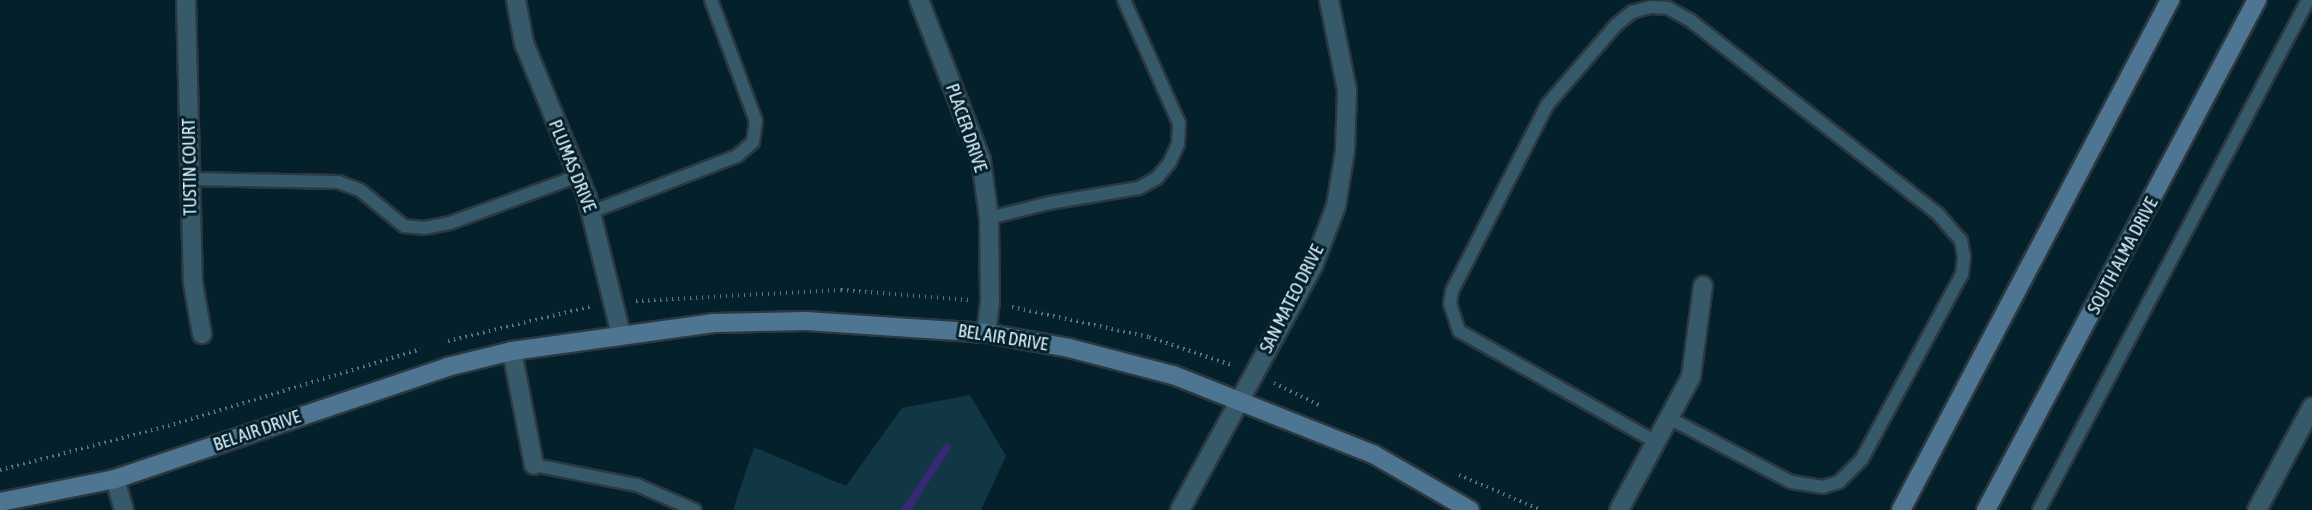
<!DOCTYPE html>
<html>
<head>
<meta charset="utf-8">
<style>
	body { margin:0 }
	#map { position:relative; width:2312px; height:510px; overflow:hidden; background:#04202b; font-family:"Asap Condensed",sans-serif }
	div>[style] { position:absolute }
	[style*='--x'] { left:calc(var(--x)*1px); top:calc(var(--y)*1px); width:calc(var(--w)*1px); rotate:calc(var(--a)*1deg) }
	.green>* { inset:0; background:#113745 }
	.stream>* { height:8px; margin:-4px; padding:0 4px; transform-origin:4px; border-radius:4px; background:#352976 }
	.path>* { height:4px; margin-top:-2px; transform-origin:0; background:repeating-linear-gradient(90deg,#5b747e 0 1.5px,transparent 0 6px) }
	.roads { filter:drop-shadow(2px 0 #2c373f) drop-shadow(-2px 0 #2c373f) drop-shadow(0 2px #2c373f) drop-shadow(0 -2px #2c373f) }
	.lane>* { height:12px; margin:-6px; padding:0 6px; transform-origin:6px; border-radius:6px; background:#365a69 }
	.street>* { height:18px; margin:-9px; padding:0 9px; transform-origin:9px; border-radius:9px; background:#365a69 }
	.secondary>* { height:18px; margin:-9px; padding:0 9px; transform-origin:9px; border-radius:9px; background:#4e7692 }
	span { translate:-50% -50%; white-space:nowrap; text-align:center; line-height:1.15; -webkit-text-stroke:6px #04202b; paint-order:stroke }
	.street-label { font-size:18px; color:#ddf1fa }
</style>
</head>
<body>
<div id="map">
	<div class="green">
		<i style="clip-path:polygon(970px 395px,1006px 456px,981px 510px,733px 510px,754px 447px,846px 486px,902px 408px)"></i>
	</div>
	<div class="stream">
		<i style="--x:906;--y:510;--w:75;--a:-56.9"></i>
	</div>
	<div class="path">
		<i style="--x:636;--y:301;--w:205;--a:-3.1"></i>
		<i style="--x:841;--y:290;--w:129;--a:4.4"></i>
		<i style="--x:1012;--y:307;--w:140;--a:12.4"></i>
		<i style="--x:1149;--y:337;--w:90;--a:18.8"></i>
		<i style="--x:448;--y:341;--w:149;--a:-13.6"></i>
		<i style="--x:1274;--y:383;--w:52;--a:26.1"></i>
		<i style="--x:0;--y:470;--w:174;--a:-14.7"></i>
		<i style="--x:168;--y:426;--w:264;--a:-16.9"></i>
		<i style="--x:1459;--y:475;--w:89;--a:23.1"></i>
	</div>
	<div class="roads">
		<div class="lane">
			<i style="--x:190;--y:179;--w:148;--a:1.2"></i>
			<i style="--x:338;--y:182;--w:23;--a:20"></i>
			<i style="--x:360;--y:190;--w:57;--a:39.3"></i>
			<i style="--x:404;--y:226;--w:20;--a:6"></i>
			<i style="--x:424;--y:228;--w:26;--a:-11"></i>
			<i style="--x:450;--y:223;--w:136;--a:-20.2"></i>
			<i style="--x:591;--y:212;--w:156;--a:-21"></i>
			<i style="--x:737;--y:156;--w:21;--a:-41"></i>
			<i style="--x:753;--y:142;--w:21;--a:-82"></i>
			<i style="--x:756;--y:121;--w:129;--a:-110.4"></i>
			<i style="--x:989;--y:218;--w:62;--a:-14"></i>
			<i style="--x:1049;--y:203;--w:91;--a:-9.5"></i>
			<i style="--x:1139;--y:188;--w:21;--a:-29"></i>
			<i style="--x:1157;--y:178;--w:21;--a:-51"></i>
			<i style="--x:1170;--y:162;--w:20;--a:-66"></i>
			<i style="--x:1178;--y:144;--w:21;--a:-87"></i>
			<i style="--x:1179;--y:123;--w:135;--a:-114.1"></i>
			<i style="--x:1656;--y:442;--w:226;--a:-150.6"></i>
			<i style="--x:1459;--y:331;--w:28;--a:-108"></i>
			<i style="--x:1450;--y:304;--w:13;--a:-81"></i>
			<i style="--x:1452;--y:291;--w:209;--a:-62.9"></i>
			<i style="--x:1547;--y:105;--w:106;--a:-49.2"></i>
			<i style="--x:1616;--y:25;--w:21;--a:-39"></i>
			<i style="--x:1632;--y:12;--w:20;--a:-15"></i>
			<i style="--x:1651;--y:7;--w:17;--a:3"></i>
			<i style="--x:1668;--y:8;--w:26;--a:29"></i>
			<i style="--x:1691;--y:21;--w:313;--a:38"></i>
			<i style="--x:1938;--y:214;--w:35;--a:49"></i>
			<i style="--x:1961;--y:240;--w:17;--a:80"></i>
			<i style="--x:1964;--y:257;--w:17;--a:97"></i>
			<i style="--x:1962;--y:274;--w:210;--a:118.4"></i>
			<i style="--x:1862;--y:459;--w:33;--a:135"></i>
			<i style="--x:1839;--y:482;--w:17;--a:163"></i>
			<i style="--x:1823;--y:487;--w:32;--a:-171"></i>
			<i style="--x:1791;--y:482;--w:138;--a:-152.3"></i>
			<i style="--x:534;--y:465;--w:105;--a:11"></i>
			<i style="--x:637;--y:485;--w:63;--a:23.3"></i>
			<i style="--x:2039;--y:510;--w:577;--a:-62.19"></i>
		</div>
		<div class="street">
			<i style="--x:186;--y:0;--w:283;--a:88.6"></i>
			<i style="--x:193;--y:283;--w:52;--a:80"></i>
			<i style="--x:516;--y:0;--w:44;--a:79.5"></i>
			<i style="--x:524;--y:43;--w:166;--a:67.8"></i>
			<i style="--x:587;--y:197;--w:141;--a:76.1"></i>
			<i style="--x:919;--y:0;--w:172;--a:68.8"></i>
			<i style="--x:981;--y:160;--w:59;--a:82.1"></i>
			<i style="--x:989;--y:218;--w:84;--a:89.3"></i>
			<i style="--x:990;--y:302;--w:31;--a:97"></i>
			<i style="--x:512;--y:351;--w:116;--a:79.1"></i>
			<i style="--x:115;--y:479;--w:32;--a:74"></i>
			<i style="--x:1180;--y:510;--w:278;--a:-61.4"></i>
			<i style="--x:1313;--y:266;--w:64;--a:-69"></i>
			<i style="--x:1336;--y:206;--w:56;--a:-80.7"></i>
			<i style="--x:1345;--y:151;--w:61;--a:-88.1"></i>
			<i style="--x:1347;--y:90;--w:92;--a:-101.3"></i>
			<i style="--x:1619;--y:510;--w:151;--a:-61.6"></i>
			<i style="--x:1691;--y:377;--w:92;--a:-82.5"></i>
			<i style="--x:2257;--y:510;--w:117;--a:-61.9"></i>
		</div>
		<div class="secondary">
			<i style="--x:0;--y:502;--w:117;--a:-11.3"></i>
			<i style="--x:115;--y:479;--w:350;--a:-18.6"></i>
			<i style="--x:447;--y:367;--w:67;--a:-13.8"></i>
			<i style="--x:512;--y:351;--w:204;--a:-7.9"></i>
			<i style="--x:714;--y:323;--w:92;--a:-1.2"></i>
			<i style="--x:806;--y:321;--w:180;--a:3.8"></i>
			<i style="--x:986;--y:333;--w:84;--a:10.2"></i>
			<i style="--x:1069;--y:348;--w:107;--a:14.6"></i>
			<i style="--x:1173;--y:375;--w:215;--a:21.6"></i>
			<i style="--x:1373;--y:454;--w:112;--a:30"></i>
			<i style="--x:1901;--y:510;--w:577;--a:-62.19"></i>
			<i style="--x:1986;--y:510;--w:578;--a:-62.02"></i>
		</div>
	</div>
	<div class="street-label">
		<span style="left:966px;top:128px;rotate:71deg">PLACER DRIVE</span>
		<span style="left:572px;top:166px;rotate:68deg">PLUMAS DRIVE</span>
		<span style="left:190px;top:167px;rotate:-91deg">TUSTIN COURT</span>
		<span style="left:2123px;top:256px;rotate:-62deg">SOUTH ALMA DRIVE</span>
		<span style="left:1292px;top:299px;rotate:-63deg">SAN MATEO DRIVE</span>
		<span style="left:1003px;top:338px;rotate:9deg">BEL AIR DRIVE</span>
		<span style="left:257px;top:431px;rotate:-19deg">BEL AIR DRIVE</span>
	</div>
</div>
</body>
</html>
